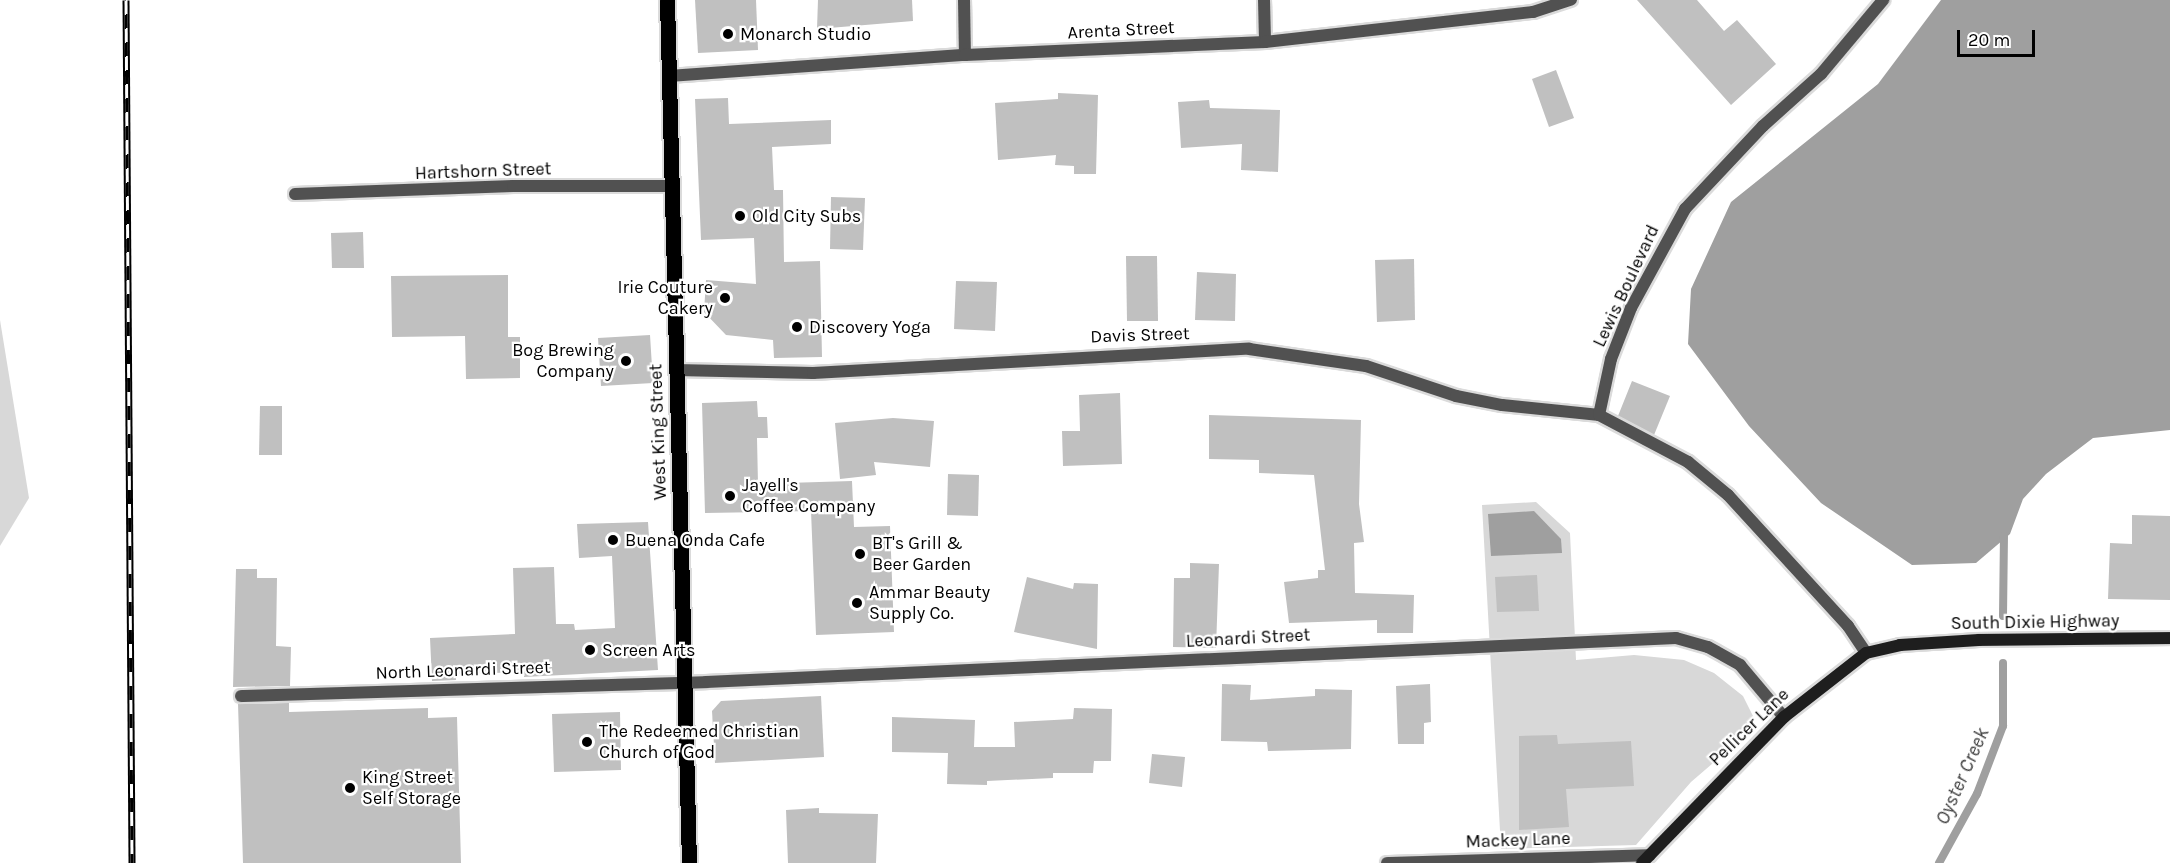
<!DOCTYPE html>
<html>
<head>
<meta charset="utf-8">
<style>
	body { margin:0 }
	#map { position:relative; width:2170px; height:863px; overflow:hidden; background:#fff; font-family:Karla,sans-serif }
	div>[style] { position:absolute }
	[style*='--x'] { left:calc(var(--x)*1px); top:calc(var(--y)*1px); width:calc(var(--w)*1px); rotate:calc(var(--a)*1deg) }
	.green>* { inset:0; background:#d8d8d8 }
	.water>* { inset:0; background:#9f9f9f }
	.stream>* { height:8px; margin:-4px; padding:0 4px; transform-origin:4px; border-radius:4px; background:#9f9f9f }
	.building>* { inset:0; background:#c0c0c0 }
	.roads { filter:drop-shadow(2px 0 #dbdbdb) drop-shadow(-2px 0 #dbdbdb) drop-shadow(0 2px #dbdbdb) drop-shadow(0 -2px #dbdbdb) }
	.street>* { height:12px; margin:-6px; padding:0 6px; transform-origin:6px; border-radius:6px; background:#515151 }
	.secondary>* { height:12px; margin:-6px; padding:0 6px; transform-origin:6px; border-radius:6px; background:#1e1e1e }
	.primary>* { height:15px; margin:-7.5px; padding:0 7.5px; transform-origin:7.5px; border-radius:7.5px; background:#000 }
	.rail>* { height:7px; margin-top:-3.5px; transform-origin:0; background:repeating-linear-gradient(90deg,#fff 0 14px,#000 0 28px); box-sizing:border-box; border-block:2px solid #000 }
	.dots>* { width:16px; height:16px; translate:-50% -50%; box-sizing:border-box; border:3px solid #fff; border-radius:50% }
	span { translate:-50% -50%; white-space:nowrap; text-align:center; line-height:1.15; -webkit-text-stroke:4.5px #fff; paint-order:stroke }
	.street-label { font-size:18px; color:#000 }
	.poi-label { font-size:18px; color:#000 }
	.left { translate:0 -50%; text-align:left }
	.right { translate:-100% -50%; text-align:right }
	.water-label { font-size:20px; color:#404040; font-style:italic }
	.scale { position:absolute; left:1957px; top:30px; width:78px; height:27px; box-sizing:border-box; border:3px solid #000; border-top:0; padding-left:8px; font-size:18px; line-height:21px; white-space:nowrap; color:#000; -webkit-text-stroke:4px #fff; paint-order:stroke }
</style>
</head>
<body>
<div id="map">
	<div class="green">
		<i style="clip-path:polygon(0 320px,29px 498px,0 546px)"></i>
		<i style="clip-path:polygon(1536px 502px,1570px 533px,1576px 660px,1634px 655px,1684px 660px,1714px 673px,1743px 696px,1754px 718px,1748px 733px,1691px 782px,1636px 845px,1501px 849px,1482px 505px)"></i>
	</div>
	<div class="water">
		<i style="clip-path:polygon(1941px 0,2170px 0,2170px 430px,2093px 438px,2046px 474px,2023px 499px,2010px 534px,1976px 563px,1912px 565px,1821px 503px,1749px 426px,1688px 344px,1691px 289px,1731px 202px,1878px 84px)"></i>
		<i style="clip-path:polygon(1534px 511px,1561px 539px,1562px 553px,1491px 556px,1488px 514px)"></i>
	</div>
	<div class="stream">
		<i style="--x:2003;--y:616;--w:80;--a:-89.3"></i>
		<i style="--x:1939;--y:863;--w:79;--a:-61.2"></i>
		<i style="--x:1977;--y:794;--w:73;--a:-69.1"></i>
		<i style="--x:2003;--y:726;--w:63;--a:-90"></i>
	</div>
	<div class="building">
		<i style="clip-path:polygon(695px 0,756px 0,758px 50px,698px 53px)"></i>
		<i style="clip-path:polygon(818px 0,912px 0,913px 21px,817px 29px)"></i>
		<i style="clip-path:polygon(1637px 0,1697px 0,1724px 31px,1737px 20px,1776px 64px,1731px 105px)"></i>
		<i style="clip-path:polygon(1556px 70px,1574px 118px,1549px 127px,1532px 79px)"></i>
		<i style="clip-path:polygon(1058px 93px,1098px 95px,1096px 174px,1074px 174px,1074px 166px,1055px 165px,1056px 155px,998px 160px,995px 103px,1058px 99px)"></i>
		<i style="clip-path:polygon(728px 98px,729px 124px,831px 120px,831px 144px,772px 147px,774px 190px,783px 190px,784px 262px,820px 261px,822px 357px,774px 358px,773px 340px,726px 335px,704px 312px,706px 280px,756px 284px,754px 238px,701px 240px,695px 99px)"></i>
		<i style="clip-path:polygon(1209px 100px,1210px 108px,1280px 110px,1278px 172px,1241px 170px,1242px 144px,1181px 148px,1178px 102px)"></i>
		<i style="clip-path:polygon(831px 197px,865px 198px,863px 250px,830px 249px)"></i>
		<i style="clip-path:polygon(363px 232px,364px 268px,332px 268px,331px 233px)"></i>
		<i style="clip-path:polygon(1126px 256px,1157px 256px,1158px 321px,1127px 321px)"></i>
		<i style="clip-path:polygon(1414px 259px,1415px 320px,1377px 322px,1375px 260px)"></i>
		<i style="clip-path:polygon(1197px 272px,1236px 274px,1235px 321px,1195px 320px)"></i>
		<i style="clip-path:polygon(508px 275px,508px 337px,520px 337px,520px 378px,466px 379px,465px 336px,392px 337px,391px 276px)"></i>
		<i style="clip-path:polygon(956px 281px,997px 282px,995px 331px,954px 329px)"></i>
		<i style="clip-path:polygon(650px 335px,653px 383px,601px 386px,598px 338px)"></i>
		<i style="clip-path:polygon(1632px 381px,1670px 396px,1654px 435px,1618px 416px)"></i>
		<i style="clip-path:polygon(1120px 393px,1122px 464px,1063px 466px,1062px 431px,1080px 431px,1079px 395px)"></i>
		<i style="clip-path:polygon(757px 401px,758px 417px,767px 417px,768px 438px,757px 438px,758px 484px,852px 481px,854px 527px,890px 526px,894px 632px,816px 635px,811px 511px,705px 513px,702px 403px)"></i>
		<i style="clip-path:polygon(260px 406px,282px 406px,282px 455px,259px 455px)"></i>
		<i style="clip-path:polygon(1209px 415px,1361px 420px,1359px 504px,1364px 542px,1354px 543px,1355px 593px,1414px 595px,1413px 633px,1377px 633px,1377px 620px,1289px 623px,1284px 582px,1318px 578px,1318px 570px,1325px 570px,1314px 475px,1259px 473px,1259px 460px,1209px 459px)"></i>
		<i style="clip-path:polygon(893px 418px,934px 421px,930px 467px,874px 462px,876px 475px,840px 479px,835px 423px)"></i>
		<i style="clip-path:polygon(948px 474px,979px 475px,978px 516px,947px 515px)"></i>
		<i style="clip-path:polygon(2132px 515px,2170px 516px,2170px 600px,2108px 599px,2110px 543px,2132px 544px)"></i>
		<i style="clip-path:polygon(648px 522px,658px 670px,524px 677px,524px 672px,456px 674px,456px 680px,432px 681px,430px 638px,515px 634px,513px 568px,554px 567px,556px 624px,574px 624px,575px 630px,615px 628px,612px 556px,579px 558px,577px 524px)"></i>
		<i style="clip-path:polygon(1190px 563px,1219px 564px,1216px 648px,1173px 647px,1174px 578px,1190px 578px)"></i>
		<i style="clip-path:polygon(236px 569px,257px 569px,257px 578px,277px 578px,276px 646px,291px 647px,290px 686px,233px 687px)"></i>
		<i style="clip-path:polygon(1537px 575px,1539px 611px,1497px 612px,1495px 577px)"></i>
		<i style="clip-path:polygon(1027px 577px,1073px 589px,1074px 583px,1098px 584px,1097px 649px,1014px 632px)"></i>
		<i style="clip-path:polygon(1222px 684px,1251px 685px,1250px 700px,1315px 696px,1315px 689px,1352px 690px,1351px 749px,1268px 751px,1267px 742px,1221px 741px)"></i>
		<i style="clip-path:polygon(1430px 684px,1431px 722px,1424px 723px,1424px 744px,1398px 744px,1396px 686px)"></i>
		<i style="clip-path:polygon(821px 696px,824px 757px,715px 763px,712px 711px,721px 701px)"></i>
		<i style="clip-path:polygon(289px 703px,289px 712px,428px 708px,428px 718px,457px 717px,461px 863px,243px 863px,238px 704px)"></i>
		<i style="clip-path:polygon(1074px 708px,1112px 709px,1111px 761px,1094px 761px,1093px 773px,1053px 773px,1053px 778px,987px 781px,987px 785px,947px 784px,948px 753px,892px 752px,892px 717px,975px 720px,974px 747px,1015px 747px,1014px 722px,1073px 719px)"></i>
		<i style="clip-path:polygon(620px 712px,621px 770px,554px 772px,552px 714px)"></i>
		<i style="clip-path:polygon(1557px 735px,1558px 744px,1631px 741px,1634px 786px,1566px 789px,1569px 827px,1519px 830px,1519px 736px)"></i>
		<i style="clip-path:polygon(1152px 754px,1185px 757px,1182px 787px,1149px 783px)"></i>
		<i style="clip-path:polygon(819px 808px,819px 813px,878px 814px,876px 863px,788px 863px,786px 810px)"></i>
	</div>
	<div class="roads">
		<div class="street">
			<i style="--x:964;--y:0;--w:55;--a:89"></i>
			<i style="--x:1264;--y:0;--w:42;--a:88.6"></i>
			<i style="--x:669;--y:76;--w:297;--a:-4.1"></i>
			<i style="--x:965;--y:55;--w:300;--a:-2.5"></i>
			<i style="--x:1265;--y:42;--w:270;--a:-6.4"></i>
			<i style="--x:1533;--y:12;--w:40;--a:-18"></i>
			<i style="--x:295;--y:194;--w:218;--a:-2.1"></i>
			<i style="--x:513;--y:186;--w:158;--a:0"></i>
			<i style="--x:676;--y:370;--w:137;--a:1.3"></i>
			<i style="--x:813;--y:373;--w:437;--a:-3.2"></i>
			<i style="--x:1249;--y:349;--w:118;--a:8.3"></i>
			<i style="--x:1366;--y:366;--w:95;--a:18.4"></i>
			<i style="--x:1456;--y:396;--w:47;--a:11.1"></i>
			<i style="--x:1502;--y:405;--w:98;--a:5.9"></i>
			<i style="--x:1599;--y:415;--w:101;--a:27.8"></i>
			<i style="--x:1688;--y:462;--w:52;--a:39.5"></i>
			<i style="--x:1728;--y:495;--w:178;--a:47.5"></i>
			<i style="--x:1848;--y:626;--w:32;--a:56"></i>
			<i style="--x:1599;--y:415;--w:57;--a:-77.9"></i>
			<i style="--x:1611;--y:359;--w:55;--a:-68.6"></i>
			<i style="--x:1631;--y:308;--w:113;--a:-61.4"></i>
			<i style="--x:1685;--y:209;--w:114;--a:-46.8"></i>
			<i style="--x:1763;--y:126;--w:78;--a:-41.9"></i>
			<i style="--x:1821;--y:74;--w:97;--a:-50"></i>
			<i style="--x:241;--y:696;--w:465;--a:-1.7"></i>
			<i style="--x:706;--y:682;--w:971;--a:-2.6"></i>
			<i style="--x:1676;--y:638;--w:33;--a:16"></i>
			<i style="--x:1708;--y:647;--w:37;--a:29"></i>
			<i style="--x:1740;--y:665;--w:68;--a:49.8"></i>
			<i style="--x:1387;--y:863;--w:263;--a:-1.7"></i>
		</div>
		<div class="secondary">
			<i style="--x:1642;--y:863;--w:204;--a:-45.8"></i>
			<i style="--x:1784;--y:717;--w:104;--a:-38"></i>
			<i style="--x:1866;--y:653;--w:35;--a:-13"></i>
			<i style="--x:1900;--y:645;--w:79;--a:-3.6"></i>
			<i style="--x:1979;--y:640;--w:191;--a:-0.6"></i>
		</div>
		<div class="primary">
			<i style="--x:667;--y:0;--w:863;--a:88.54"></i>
		</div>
	</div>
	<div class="rail">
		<i style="--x:126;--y:0;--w:863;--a:89.6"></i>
	</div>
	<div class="dots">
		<i style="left:728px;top:34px;background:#000"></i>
		<i style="left:740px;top:216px;background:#000"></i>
		<i style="left:725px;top:298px;background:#000"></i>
		<i style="left:797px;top:327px;background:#000"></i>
		<i style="left:626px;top:361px;background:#000"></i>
		<i style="left:730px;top:496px;background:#000"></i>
		<i style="left:613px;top:540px;background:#000"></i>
		<i style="left:860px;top:554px;background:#000"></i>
		<i style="left:857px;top:603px;background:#000"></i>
		<i style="left:590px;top:650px;background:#000"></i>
		<i style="left:587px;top:742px;background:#000"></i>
		<i style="left:350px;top:788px;background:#000"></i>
	</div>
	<div class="street-label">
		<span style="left:1121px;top:30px;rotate:-3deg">Arenta Street</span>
		<span style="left:483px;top:171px;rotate:-2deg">Hartshorn Street</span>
		<span style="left:1626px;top:286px;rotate:-65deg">Lewis Boulevard</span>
		<span style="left:1140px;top:335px;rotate:-2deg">Davis Street</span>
		<span style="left:658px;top:432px;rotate:-92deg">West King Street</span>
		<span style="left:2035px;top:622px;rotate:-1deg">South Dixie Highway</span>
		<span style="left:1248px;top:638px;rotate:-3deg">Leonardi Street</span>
		<span style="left:463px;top:670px;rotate:-2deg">North Leonardi Street</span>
		<span style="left:1749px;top:727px;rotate:-44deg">Pellicer Lane</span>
		<span style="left:1518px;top:840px;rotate:-2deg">Mackey Lane</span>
	</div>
	<div class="poi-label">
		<span class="left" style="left:740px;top:34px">Monarch Studio</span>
		<span class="left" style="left:752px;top:216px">Old City Subs</span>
		<span class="right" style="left:713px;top:298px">Irie Couture<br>Cakery</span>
		<span class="left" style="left:809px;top:327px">Discovery Yoga</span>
		<span class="right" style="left:614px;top:361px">Bog Brewing<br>Company</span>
		<span class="left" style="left:742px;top:496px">Jayell's<br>Coffee Company</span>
		<span class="left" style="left:625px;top:540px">Buena Onda Cafe</span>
		<span class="left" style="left:872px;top:554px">BT's Grill &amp;<br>Beer Garden</span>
		<span class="left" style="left:869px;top:603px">Ammar Beauty<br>Supply Co.</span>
		<span class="left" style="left:602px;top:650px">Screen Arts</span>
		<span class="left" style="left:599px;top:742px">The Redeemed Christian<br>Church of God</span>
		<span class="left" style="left:362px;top:788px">King Street<br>Self Storage</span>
	</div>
	<div class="water-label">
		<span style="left:1962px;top:776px;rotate:-66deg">Oyster Creek</span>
	</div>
	<div class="scale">20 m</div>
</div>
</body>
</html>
